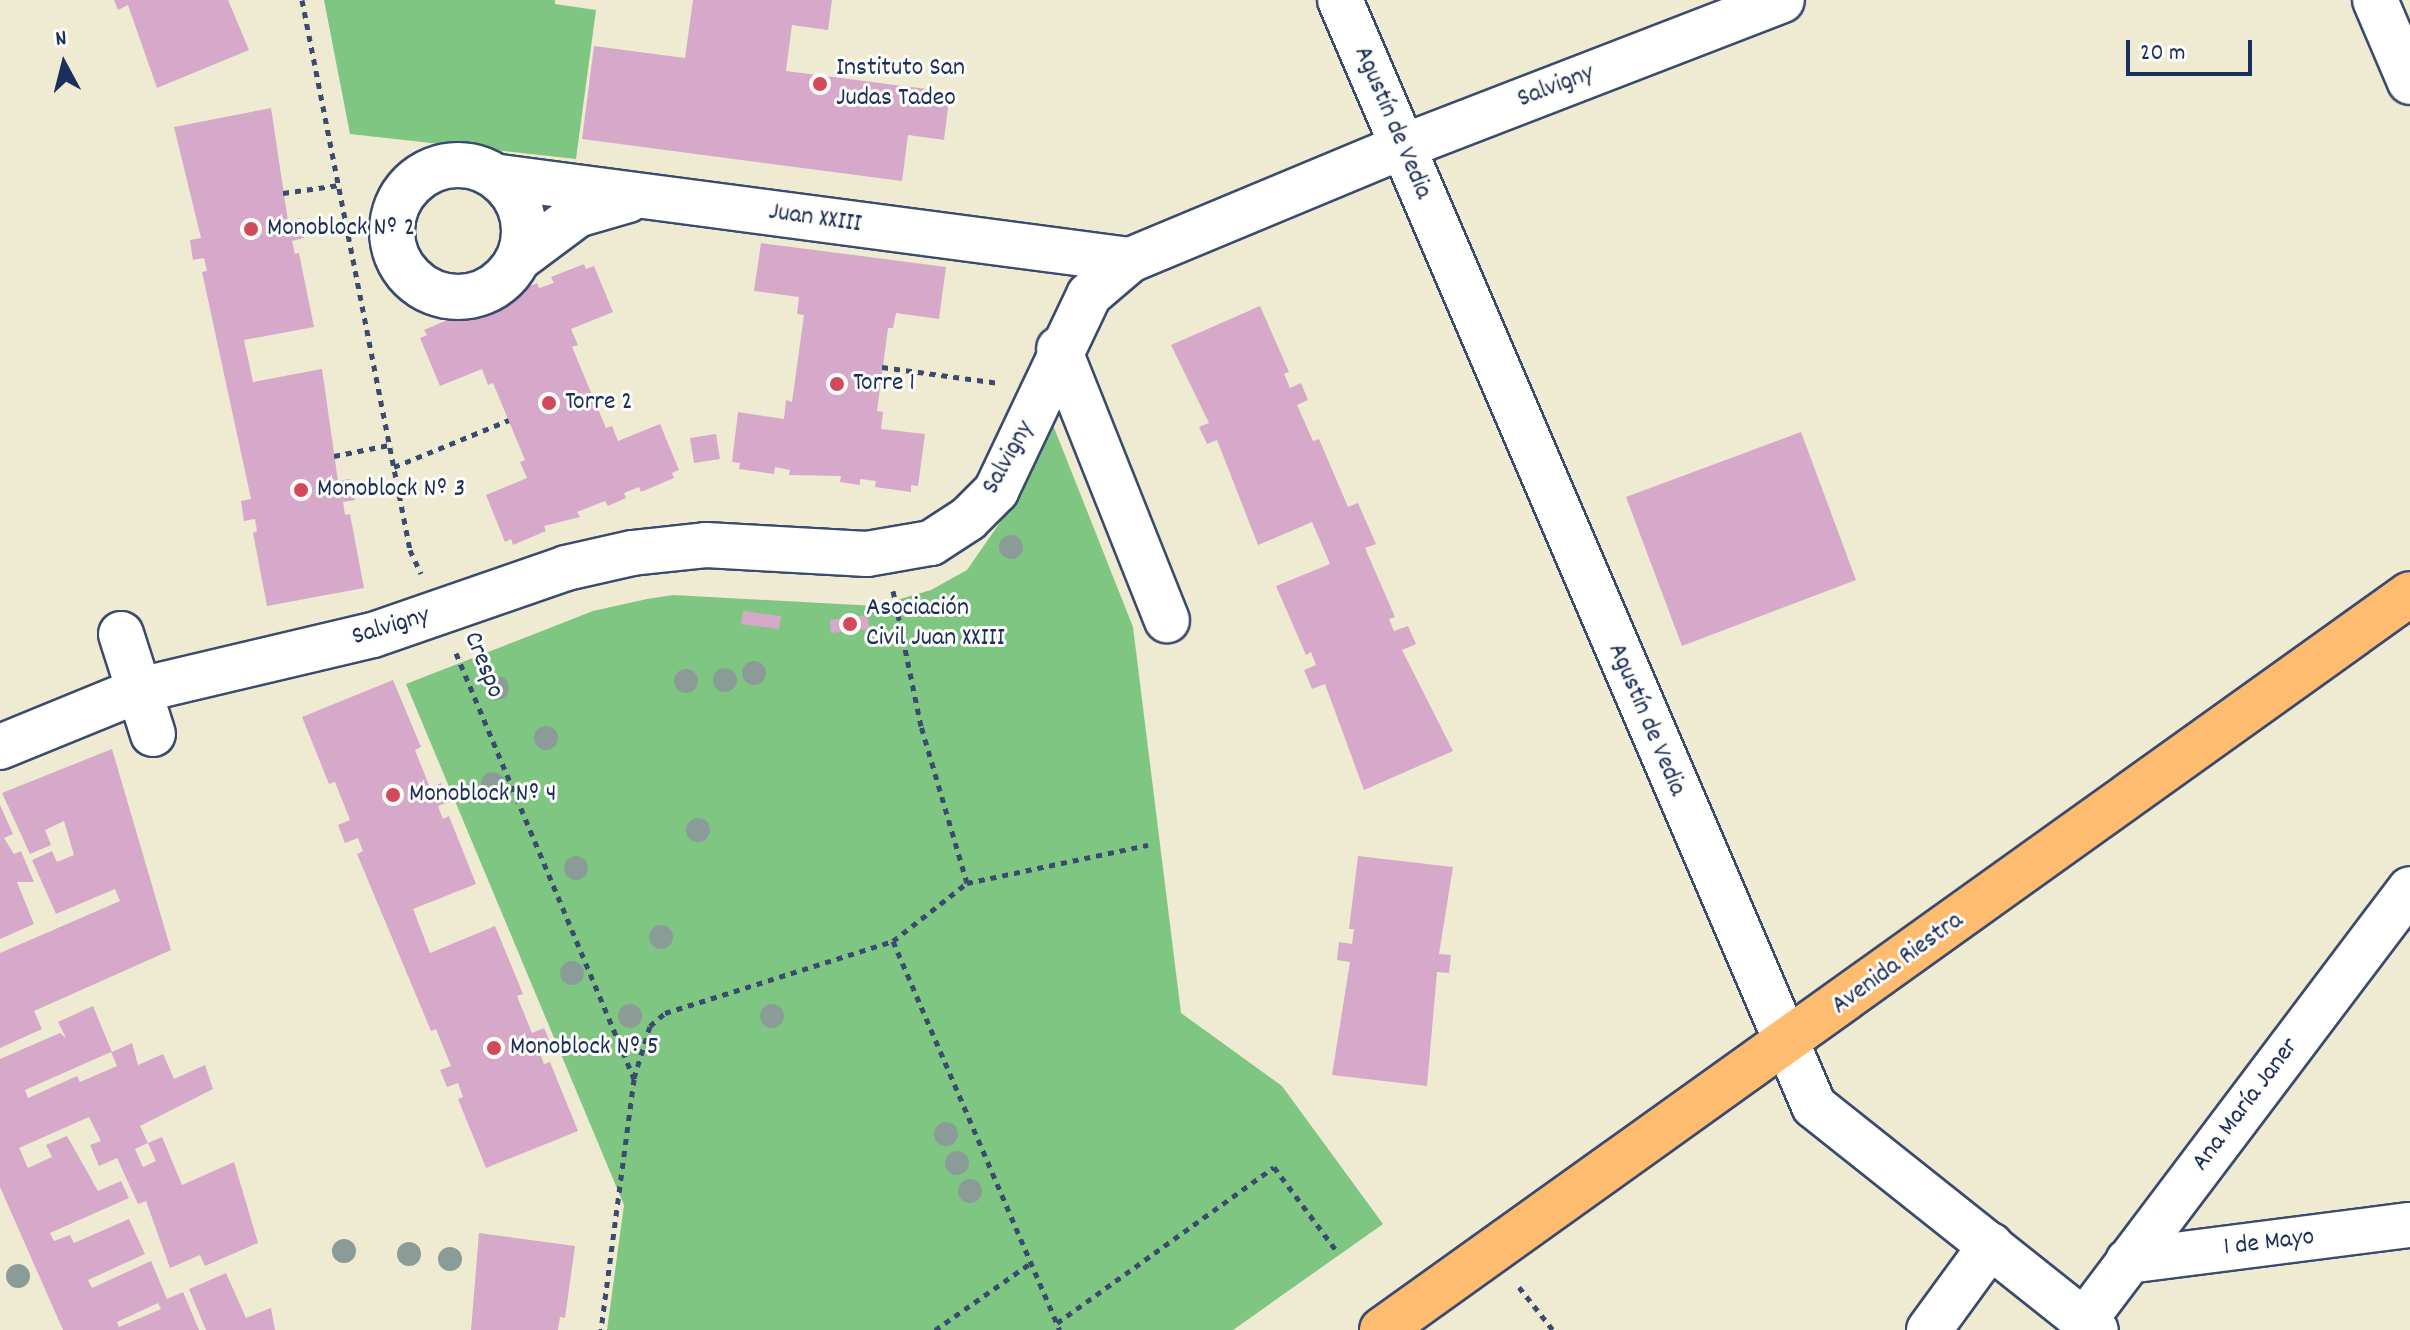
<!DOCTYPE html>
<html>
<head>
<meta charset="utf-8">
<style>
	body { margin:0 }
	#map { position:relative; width:2410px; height:1330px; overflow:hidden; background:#efebd2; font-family:Dekko,sans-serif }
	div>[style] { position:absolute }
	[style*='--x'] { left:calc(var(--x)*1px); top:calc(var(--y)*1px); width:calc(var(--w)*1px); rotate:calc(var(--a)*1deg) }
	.green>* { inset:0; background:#7fc682 }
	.building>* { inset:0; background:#d6a9cb }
	.path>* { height:5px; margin-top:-2.5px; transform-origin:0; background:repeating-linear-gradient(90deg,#3b4b6f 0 6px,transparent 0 12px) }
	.roads { filter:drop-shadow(2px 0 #3b4b6f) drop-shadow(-2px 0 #3b4b6f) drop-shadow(0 2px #3b4b6f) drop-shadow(0 -2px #3b4b6f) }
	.minor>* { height:44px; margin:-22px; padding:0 22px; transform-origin:22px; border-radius:22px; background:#fff }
	.minor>.ring { margin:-22px; padding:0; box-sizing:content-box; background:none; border:44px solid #fff; border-radius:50% }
	.major>* { height:44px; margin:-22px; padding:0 22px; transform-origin:22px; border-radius:22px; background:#fdbc6f }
	.trees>* { width:24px; height:24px; margin:-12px; border-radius:50%; background:#8b9c98 }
	.dots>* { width:22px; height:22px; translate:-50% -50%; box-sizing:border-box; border:4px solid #fdfcf7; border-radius:50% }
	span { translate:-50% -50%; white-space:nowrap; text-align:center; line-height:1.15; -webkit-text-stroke:6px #fdfcf7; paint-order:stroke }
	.poi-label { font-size:26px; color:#1b2f5e }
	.left { translate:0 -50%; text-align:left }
	.street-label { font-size:26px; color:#1b2f5e }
	.north { position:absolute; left:24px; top:24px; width:80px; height:80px; -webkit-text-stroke:6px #fdfcf7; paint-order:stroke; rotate:353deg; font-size:22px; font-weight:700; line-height:32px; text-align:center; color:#1b2f5e }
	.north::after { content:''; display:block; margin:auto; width:28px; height:36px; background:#1b2f5e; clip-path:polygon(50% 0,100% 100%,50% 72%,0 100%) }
	.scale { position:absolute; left:2126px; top:40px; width:126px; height:36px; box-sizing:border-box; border:4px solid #1b2f5e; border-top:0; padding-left:10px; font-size:24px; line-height:28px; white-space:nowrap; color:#1b2f5e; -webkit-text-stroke:6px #fdfcf7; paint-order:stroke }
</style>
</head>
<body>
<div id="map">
	<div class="green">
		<i style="clip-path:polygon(324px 0,555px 0,555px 4px,596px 10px,576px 159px,350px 134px)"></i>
		<i style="clip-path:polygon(1049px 415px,1133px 627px,1181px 1013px,1282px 1086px,1383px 1224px,1233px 1330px,607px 1330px,624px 1205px,406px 684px,593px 611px,647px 599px,673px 595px,876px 606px,931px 590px,967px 570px,1012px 505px)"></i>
	</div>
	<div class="building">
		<i style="clip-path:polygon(114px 0,228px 0,249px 50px,157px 88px,128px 5px,118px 10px)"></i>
		<i style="clip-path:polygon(693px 0,832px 0,828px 30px,792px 25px,786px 71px,950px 92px,944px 140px,908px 135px,902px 181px,582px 139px,594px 46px,685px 58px)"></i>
		<i style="clip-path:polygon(271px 108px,288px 221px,300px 218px,304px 238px,292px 241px,295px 254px,299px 253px,314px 327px,244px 340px,253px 382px,322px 369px,338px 481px,350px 479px,355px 500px,343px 502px,345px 515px,350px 514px,364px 588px,267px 606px,253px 533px,257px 531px,255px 519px,244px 521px,241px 501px,251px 499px,202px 272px,207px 271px,204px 258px,193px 260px,190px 240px,201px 238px,174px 127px)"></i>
		<i style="clip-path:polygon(761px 243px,946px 267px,939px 319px,896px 313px,893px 328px,888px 328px,877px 411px,883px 412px,881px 429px,925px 434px,918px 486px,911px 485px,911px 492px,875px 487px,876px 481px,860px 479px,860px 485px,840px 482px,841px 476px,789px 475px,790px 470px,775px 467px,774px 474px,739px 469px,740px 463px,732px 462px,738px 412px,784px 419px,786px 400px,792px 402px,804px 315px,797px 314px,799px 297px,754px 291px)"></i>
		<i style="clip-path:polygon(584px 264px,586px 269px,594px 266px,613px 312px,571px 329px,578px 345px,572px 347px,606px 428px,612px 426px,618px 441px,660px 424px,679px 470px,672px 473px,674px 478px,641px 492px,639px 487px,624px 493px,626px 498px,608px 506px,605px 501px,577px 512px,580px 517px,544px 526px,546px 531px,513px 545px,511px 539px,505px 542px,486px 495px,527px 478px,520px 462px,525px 460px,493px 383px,488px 385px,482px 369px,440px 386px,420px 338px,427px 335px,424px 330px,457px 316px,460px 321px,475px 315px,472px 310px,491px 302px,493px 307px,520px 296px,518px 291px,537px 283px,539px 288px,554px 283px,551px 277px)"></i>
		<i style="clip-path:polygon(1260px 306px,1289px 372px,1284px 374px,1290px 388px,1301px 383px,1308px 400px,1297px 405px,1313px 441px,1319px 439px,1348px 507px,1358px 503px,1376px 544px,1365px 548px,1395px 617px,1389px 619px,1394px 631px,1408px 626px,1416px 644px,1402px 650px,1453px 751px,1364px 790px,1325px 684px,1312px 689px,1304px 670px,1316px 665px,1311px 652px,1306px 655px,1276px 586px,1330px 564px,1312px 522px,1258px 545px,1217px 440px,1207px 444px,1199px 427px,1209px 423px,1171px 345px)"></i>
		<i style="clip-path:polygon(1801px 432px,1856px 580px,1682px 646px,1626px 497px)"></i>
		<i style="clip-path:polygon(716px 434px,720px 459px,694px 463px,690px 438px)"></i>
		<i style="clip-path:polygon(743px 611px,781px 616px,779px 629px,741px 624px)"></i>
		<i style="clip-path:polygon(868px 615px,869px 629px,831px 633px,830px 620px)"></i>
		<i style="clip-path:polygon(393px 680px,421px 747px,415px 750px,430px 788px,441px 783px,449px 802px,438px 806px,443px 819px,449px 816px,476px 884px,413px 909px,430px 953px,495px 926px,523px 994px,517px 996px,532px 1033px,544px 1028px,552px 1046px,539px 1051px,544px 1064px,550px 1062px,578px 1131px,486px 1168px,458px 1099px,463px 1097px,458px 1083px,447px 1087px,440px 1070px,451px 1066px,436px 1029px,431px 1031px,357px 854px,363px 851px,358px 838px,345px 843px,338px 825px,350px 820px,335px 782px,329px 784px,302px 717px)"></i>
		<i style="clip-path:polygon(112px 749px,171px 950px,34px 1011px,42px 1029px,0 1048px,0 953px,120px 901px,115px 889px,56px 914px,32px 860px,52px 851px,57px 862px,74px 855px,64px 821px,45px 830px,51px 845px,30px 854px,2px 793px)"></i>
		<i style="clip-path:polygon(0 805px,13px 834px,4px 838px,14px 854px,21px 851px,34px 882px,17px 882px,34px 924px,0 939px)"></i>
		<i style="clip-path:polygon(1358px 856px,1453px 867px,1439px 954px,1451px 955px,1449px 973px,1437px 972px,1427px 1086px,1332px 1075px,1350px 962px,1337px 960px,1339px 942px,1352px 944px,1354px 929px,1349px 929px)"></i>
		<i style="clip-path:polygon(evenodd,93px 1006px,112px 1052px,132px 1043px,138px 1065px,163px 1054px,174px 1079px,205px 1065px,213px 1089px,140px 1126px,148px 1143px,135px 1149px,143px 1167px,156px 1161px,148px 1143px,162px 1137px,182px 1185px,234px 1162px,258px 1243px,205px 1266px,200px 1255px,170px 1268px,146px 1201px,138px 1204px,117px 1158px,99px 1166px,90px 1145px,101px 1141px,89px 1117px,19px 1148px,28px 1168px,52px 1157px,46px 1145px,67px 1136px,98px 1191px,121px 1181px,129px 1198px,50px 1233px,54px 1241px,70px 1235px,74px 1243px,129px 1219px,145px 1254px,88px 1280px,92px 1288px,151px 1261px,167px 1299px,183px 1292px,199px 1330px,63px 1330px,0 1187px,0 1059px,60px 1033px,66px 1038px,58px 1022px,93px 1006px,111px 1052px,117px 1066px,80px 1082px,77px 1076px,28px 1098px,25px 1090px,111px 1052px,93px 1006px,158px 1303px,161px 1309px,119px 1327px,117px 1322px,158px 1303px)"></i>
		<i style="clip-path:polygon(479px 1233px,575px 1246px,565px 1318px,560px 1317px,558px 1330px,471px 1330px)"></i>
		<i style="clip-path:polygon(226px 1273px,246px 1318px,271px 1308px,275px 1330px,206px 1330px,189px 1289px)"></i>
	</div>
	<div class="path">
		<i style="--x:302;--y:0;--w:561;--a:78.89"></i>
		<i style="--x:410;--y:550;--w:26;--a:65"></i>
		<i style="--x:283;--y:193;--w:57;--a:-8.1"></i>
		<i style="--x:882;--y:367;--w:118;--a:7.8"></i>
		<i style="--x:334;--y:456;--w:56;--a:-11.3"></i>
		<i style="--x:394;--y:467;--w:124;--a:-22.2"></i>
		<i style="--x:456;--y:653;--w:462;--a:67.3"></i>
		<i style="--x:634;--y:1079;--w:253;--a:97.5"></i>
		<i style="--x:967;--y:883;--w:185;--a:-11.9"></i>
		<i style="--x:893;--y:941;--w:423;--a:66.8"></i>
		<i style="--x:634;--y:1078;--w:54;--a:-72.9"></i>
		<i style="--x:650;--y:1026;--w:20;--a:-41"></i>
		<i style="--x:665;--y:1013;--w:239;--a:-17.5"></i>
		<i style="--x:893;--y:941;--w:94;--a:-38.1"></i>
		<i style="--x:967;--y:883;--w:164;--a:-106.3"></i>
		<i style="--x:921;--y:726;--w:138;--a:-101.7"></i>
		<i style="--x:1519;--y:1287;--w:55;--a:51.7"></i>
		<i style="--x:1057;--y:1323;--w:267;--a:-35.7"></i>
		<i style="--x:1274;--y:1167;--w:107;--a:53.3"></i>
		<i style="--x:935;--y:1330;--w:118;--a:-35"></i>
	</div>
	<div class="roads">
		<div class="minor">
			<i style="--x:1340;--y:0;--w:1203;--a:66.8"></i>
			<i style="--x:1814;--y:1106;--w:360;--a:38.5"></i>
			<i style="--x:2375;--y:0;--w:89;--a:66.9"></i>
			<i class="ring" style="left:392px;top:165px;width:88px;height:88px"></i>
			<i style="--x:500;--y:177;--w:635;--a:7.51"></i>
			<i style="--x:522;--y:256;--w:69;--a:-36.7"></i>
			<i style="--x:577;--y:215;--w:53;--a:-16.4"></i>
			<i style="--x:1059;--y:349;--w:292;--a:68.3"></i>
			<i style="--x:121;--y:634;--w:105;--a:72.3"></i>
			<i style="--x:0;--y:747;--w:151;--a:-22.2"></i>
			<i style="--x:140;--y:690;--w:239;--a:-13.3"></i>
			<i style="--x:373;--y:635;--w:204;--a:-19.1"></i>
			<i style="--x:566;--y:568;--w:68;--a:-12.8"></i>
			<i style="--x:632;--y:553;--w:74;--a:-6.2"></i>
			<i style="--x:706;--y:545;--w:161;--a:3.2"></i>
			<i style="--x:867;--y:554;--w:65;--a:-9.8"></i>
			<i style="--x:931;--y:543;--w:44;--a:-33"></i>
			<i style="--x:968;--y:519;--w:40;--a:-45"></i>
			<i style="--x:996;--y:491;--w:217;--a:-64.6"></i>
			<i style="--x:1089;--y:295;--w:54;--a:-40.5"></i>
			<i style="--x:1130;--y:260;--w:295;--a:-22.6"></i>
			<i style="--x:1402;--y:147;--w:407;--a:-21.1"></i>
			<i style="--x:2128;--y:1261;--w:284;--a:-7.3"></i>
			<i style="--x:2084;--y:1321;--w:541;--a:-52.96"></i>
			<i style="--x:1929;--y:1330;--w:105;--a:-53.9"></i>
		</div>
		<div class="major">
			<i style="--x:1382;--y:1330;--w:1264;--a:-35.6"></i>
		</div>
	</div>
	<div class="trees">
		<i style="left:1011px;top:547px"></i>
		<i style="left:754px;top:673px"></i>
		<i style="left:725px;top:680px"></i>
		<i style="left:686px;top:681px"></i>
		<i style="left:497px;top:688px"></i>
		<i style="left:546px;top:738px"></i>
		<i style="left:493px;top:784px"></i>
		<i style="left:698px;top:830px"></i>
		<i style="left:576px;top:868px"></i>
		<i style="left:661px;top:937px"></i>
		<i style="left:572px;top:973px"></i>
		<i style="left:630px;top:1016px"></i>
		<i style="left:772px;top:1016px"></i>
		<i style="left:946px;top:1134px"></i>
		<i style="left:957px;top:1163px"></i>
		<i style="left:970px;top:1191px"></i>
		<i style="left:344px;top:1251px"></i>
		<i style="left:409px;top:1254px"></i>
		<i style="left:450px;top:1259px"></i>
		<i style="left:18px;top:1276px"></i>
	</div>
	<div class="dots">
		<i style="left:820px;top:84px;background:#d1495b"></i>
		<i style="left:251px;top:229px;background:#d1495b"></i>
		<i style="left:837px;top:384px;background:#d1495b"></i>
		<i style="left:549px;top:403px;background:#d1495b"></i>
		<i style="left:301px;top:490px;background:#d1495b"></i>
		<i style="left:850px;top:624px;background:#d1495b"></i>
		<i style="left:393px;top:795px;background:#d1495b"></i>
		<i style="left:494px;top:1048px;background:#d1495b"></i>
	</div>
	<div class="poi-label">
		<span class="left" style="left:836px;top:84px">Instituto San<br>Judas Tadeo</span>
		<span class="left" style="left:267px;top:229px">Monoblock Nº 2</span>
		<span class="left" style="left:853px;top:384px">Torre 1</span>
		<span class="left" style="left:565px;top:403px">Torre 2</span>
		<span class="left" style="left:317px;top:490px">Monoblock Nº 3</span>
		<span class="left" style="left:866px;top:624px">Asociación<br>Civil Juan XXIII</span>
		<span class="left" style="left:409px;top:795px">Monoblock Nº 4</span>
		<span class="left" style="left:510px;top:1048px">Monoblock Nº 5</span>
	</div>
	<div class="street-label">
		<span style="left:1556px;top:87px;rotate:-21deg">Salvigny</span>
		<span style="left:1392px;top:123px;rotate:67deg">Agustín de Vedia</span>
		<span style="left:815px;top:219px;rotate:8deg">Juan XXIII</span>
		<span style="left:1009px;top:458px;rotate:-61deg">Salvigny</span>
		<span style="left:391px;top:627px;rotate:-17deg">Salvigny</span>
		<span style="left:483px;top:665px;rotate:68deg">Crespo</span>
		<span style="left:1646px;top:720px;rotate:67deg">Agustín de Vedia</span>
		<span style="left:1898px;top:964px;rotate:-36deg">Avenida Riestra</span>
		<span style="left:2246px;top:1105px;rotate:-53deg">Ana María Janer</span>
		<span style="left:2269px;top:1243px;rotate:-7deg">1 de Mayo</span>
	</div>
	<div class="north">N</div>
	<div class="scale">20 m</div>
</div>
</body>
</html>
